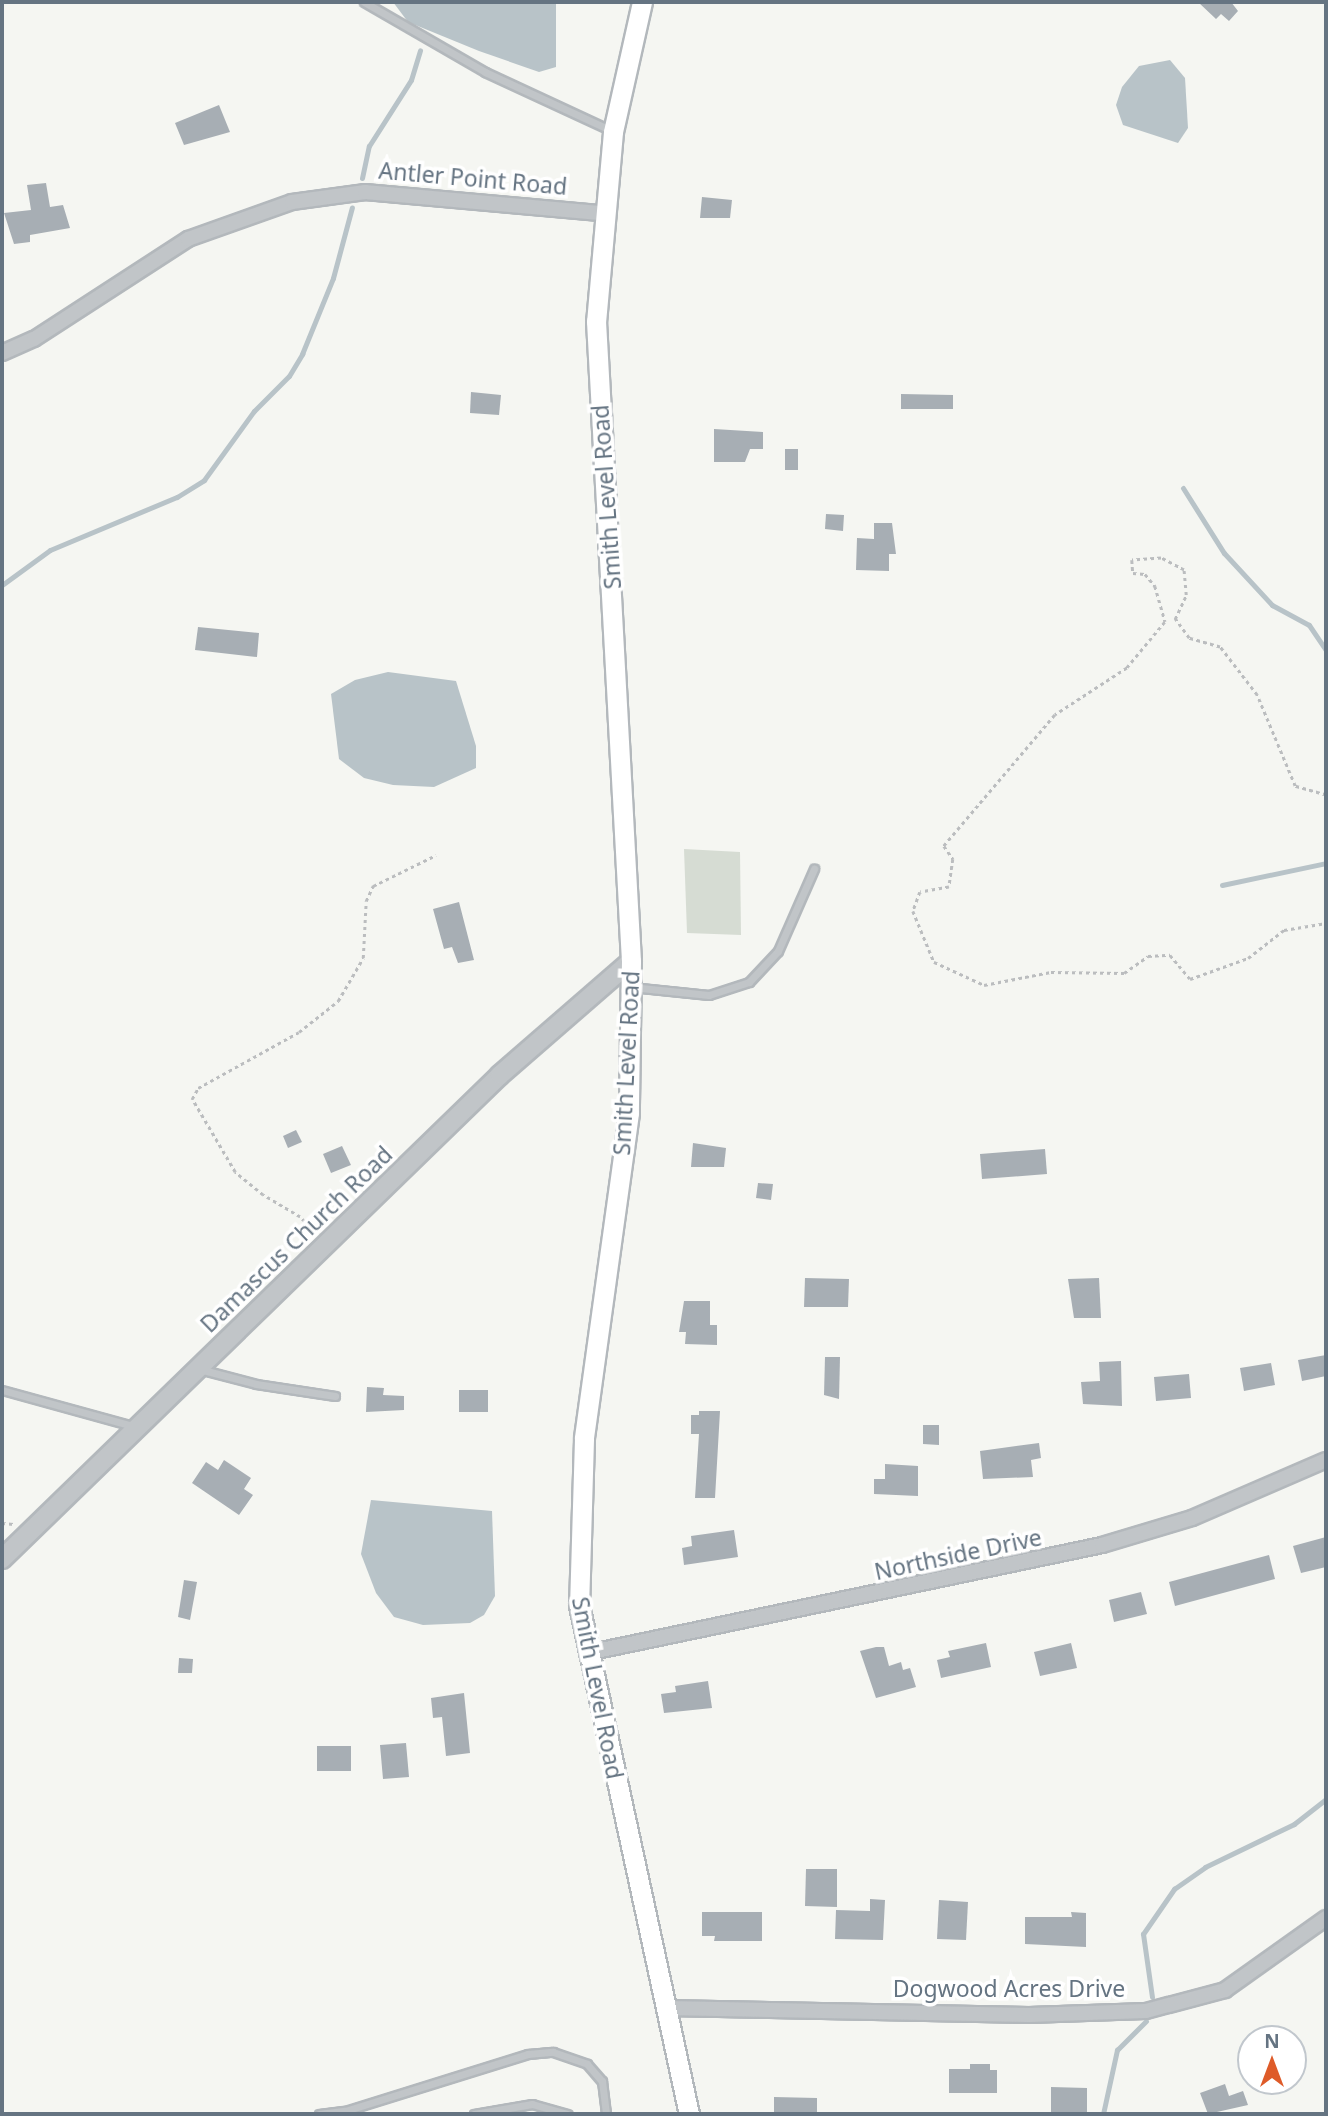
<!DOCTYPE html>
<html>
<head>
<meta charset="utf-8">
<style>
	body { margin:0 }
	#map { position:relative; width:1328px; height:2116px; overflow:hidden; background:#f5f6f2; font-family:"Noto Sans",sans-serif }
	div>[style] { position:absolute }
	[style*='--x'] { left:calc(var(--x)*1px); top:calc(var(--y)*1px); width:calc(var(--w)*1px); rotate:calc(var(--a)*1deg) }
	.green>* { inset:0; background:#d6dcd3 }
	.water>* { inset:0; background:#b8c3c8 }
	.stream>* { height:5px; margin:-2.5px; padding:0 2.5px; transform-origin:2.5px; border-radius:2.5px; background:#b8c3c8 }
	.building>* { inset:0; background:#a7aeb4 }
	.path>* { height:2.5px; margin-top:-1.25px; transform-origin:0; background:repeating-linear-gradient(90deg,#bbbdbf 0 3.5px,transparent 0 7px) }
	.roads { filter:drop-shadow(2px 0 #b3b8bc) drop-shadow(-2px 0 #b3b8bc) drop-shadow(0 2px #b3b8bc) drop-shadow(0 -2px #b3b8bc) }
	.service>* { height:7px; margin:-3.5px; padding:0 3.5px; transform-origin:3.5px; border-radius:3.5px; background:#c1c5c8 }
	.minor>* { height:14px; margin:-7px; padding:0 7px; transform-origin:7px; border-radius:7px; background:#c1c5c8 }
	.tertiary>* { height:18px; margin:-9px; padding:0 9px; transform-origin:9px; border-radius:9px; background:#c1c5c8 }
	.secondary>* { height:19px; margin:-9.5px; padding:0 9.5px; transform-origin:9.5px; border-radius:9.5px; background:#fff }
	span { translate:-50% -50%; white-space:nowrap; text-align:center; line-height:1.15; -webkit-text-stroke:7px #fff; paint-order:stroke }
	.street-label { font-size:23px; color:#657482 }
	.frame { position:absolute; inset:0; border:4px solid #657482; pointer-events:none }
	.north { position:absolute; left:1237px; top:2025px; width:70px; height:70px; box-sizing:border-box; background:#fff; border:2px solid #c1c7cd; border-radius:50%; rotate:0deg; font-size:19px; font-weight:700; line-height:28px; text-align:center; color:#657482 }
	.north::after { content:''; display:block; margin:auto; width:24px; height:32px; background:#de5b29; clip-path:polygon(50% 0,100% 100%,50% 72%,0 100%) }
</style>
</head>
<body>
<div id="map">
	<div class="green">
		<i style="clip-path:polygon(684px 849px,740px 852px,741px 935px,687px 933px)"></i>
	</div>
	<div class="water">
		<i style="clip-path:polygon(393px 2px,556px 2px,556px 67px,539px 72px,479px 51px,408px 22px)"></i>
		<i style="clip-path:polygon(1170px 60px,1185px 78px,1188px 128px,1178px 143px,1123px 125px,1116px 105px,1122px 87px,1139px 66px)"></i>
		<i style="clip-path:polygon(388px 672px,456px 681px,476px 746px,476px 768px,434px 787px,393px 785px,364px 778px,339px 759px,331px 694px,355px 680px)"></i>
		<i style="clip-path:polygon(371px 1500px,492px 1511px,495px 1596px,484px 1615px,470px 1623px,423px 1625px,394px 1617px,376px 1593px,361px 1554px)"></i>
	</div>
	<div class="stream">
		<i style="--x:362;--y:178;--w:33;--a:-78"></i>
		<i style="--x:369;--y:146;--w:78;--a:-57.5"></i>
		<i style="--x:411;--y:80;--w:31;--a:-73"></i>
		<i style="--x:1183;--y:488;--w:77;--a:57.8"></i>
		<i style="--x:1224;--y:553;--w:71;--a:47.3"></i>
		<i style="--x:1272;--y:605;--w:42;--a:28.4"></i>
		<i style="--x:1309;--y:625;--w:30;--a:56"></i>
		<i style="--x:2;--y:585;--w:59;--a:-36.1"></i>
		<i style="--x:50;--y:550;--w:138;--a:-22.7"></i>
		<i style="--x:177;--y:497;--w:32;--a:-32"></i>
		<i style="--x:204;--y:480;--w:85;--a:-54.1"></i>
		<i style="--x:254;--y:411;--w:49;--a:-45"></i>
		<i style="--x:289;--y:376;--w:26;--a:-59"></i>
		<i style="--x:302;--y:354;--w:82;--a:-67.8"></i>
		<i style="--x:333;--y:278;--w:73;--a:-75"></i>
		<i style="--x:1222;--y:885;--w:106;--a:-11.9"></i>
		<i style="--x:1152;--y:1997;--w:64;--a:-98.1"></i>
		<i style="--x:1143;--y:1934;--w:55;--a:-55.4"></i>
		<i style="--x:1174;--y:1889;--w:38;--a:-35"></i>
		<i style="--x:1205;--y:1867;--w:99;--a:-25.8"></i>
		<i style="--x:1294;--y:1824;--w:41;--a:-38"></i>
		<i style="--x:1103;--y:2114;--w:66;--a:-77.7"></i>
		<i style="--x:1117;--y:2050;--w:41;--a:-45"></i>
	</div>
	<div class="building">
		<i style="clip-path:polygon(1198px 2px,1231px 2px,1238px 11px,1229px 21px,1221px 14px,1216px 19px)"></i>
		<i style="clip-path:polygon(219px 105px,230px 132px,184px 145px,175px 123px)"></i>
		<i style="clip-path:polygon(46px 183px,50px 207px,63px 205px,70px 228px,30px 235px,30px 242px,14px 244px,4px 213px,31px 210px,27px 185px)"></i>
		<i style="clip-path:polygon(702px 197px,732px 200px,730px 218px,700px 218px)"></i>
		<i style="clip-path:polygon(471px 392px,501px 395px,499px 415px,470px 413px)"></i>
		<i style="clip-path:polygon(901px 394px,953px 395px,953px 409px,901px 409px)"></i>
		<i style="clip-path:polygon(714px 429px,763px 432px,763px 449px,750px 449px,745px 462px,714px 462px)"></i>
		<i style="clip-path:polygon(785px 449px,798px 449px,798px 470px,785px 470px)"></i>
		<i style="clip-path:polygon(826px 514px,844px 515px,843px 531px,825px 529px)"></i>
		<i style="clip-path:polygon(874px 523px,892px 523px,896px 554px,889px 554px,889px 571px,856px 570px,857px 538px,874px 539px)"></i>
		<i style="clip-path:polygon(198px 627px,259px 633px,257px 657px,195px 650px)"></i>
		<i style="clip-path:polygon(459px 902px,474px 960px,458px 963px,452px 947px,444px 949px,433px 909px)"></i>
		<i style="clip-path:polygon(296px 1130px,302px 1142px,288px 1148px,283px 1136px)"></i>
		<i style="clip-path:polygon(693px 1143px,726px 1148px,724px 1167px,691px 1167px)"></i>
		<i style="clip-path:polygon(342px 1146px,351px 1165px,331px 1173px,323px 1154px)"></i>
		<i style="clip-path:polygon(1045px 1149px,1047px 1174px,982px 1179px,980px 1154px)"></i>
		<i style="clip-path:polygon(758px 1183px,773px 1184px,771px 1200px,756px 1198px)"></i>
		<i style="clip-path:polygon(805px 1278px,849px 1279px,848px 1307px,804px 1307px)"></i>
		<i style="clip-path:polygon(1099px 1278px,1101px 1318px,1074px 1318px,1068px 1279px)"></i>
		<i style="clip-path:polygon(684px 1301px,710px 1301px,710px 1325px,717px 1325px,717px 1345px,685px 1344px,686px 1332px,679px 1332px)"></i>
		<i style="clip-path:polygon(1326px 1355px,1326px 1376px,1302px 1381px,1298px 1360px)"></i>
		<i style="clip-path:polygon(825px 1357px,840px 1357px,839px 1399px,824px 1395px)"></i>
		<i style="clip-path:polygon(1121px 1361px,1122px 1406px,1083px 1404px,1081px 1382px,1100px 1381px,1099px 1362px)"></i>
		<i style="clip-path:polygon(1271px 1363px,1275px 1385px,1244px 1391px,1240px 1368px)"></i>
		<i style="clip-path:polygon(1189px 1374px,1191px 1398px,1156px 1401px,1154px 1377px)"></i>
		<i style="clip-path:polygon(367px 1387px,384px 1388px,383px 1395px,404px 1396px,404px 1410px,366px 1412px)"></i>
		<i style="clip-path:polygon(459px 1390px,488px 1390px,488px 1412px,459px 1412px)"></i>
		<i style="clip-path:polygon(699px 1411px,720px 1411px,715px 1498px,695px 1498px,699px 1434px,691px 1434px,691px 1415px,699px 1415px)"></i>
		<i style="clip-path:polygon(923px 1425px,939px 1425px,939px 1445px,923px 1444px)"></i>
		<i style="clip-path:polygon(1039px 1443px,1041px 1458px,1031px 1460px,1033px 1477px,983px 1479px,980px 1451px)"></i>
		<i style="clip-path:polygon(224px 1460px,251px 1478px,244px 1489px,253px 1495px,239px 1515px,192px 1483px,206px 1462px,218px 1470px)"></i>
		<i style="clip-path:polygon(885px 1464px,918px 1466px,918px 1496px,874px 1494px,874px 1479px,885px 1479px)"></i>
		<i style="clip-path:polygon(734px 1530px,738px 1557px,684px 1565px,682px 1548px,692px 1546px,691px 1536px)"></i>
		<i style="clip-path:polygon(1326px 1537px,1326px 1567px,1301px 1573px,1293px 1546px)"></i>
		<i style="clip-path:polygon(1269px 1555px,1275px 1579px,1175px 1606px,1169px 1582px)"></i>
		<i style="clip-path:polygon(184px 1580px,197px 1582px,190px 1620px,178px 1617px)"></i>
		<i style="clip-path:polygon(1141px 1592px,1147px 1614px,1114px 1622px,1109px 1600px)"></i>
		<i style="clip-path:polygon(986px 1643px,991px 1667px,941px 1678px,937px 1660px,950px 1657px,948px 1651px)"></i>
		<i style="clip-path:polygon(1071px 1643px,1077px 1668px,1040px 1676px,1034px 1652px)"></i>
		<i style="clip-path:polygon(876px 1647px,884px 1647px,889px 1666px,901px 1662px,903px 1670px,910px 1668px,916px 1687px,876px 1698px,860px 1651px)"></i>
		<i style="clip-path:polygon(179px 1658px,193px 1659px,192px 1673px,178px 1673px)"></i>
		<i style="clip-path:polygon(708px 1681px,712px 1708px,664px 1713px,661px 1694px,676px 1692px,675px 1686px)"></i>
		<i style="clip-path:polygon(464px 1693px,470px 1753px,446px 1756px,442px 1717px,433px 1718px,431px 1698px)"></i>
		<i style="clip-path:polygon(406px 1743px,409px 1777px,383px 1779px,380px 1745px)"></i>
		<i style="clip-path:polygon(317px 1746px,351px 1746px,351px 1771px,317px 1771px)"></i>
		<i style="clip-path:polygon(806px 1869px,837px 1869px,837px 1907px,805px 1906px)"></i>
		<i style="clip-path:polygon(870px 1899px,885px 1900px,883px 1940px,835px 1939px,836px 1910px,870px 1911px)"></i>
		<i style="clip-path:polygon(939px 1900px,968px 1902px,966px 1940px,937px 1939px)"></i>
		<i style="clip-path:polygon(702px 1912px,762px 1912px,762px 1941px,714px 1941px,715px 1936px,702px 1936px)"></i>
		<i style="clip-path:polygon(1071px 1912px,1086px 1913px,1086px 1947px,1025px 1944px,1025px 1917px,1072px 1917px)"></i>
		<i style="clip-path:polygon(970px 2064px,990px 2064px,990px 2070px,997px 2070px,997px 2093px,949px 2093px,949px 2069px,970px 2069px)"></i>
		<i style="clip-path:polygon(1225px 2084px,1229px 2096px,1243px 2091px,1248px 2105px,1208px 2114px,1200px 2093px)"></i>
		<i style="clip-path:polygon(1051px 2087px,1087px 2088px,1087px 2114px,1051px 2114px)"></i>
		<i style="clip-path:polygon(774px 2097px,817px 2098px,817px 2114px,774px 2114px)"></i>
	</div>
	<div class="path">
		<i style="--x:1326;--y:795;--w:32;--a:-164"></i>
		<i style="--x:1295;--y:786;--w:99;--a:-112.7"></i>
		<i style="--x:1257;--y:695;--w:61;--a:-127.6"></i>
		<i style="--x:1220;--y:647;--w:32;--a:-164"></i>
		<i style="--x:1189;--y:638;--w:24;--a:-126"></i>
		<i style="--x:1175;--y:619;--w:26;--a:-65"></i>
		<i style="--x:1186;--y:595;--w:25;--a:-95"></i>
		<i style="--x:1184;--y:570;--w:26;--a:-152"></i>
		<i style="--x:1161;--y:558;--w:29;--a:176"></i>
		<i style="--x:1132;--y:560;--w:13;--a:86"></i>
		<i style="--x:1133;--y:573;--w:12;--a:5"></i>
		<i style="--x:1145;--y:574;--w:16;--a:50"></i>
		<i style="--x:1155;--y:586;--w:37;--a:74"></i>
		<i style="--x:1165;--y:622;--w:60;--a:129.6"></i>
		<i style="--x:1127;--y:668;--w:86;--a:146.9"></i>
		<i style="--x:1055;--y:715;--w:172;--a:130.3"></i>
		<i style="--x:944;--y:846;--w:16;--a:55"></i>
		<i style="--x:953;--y:859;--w:28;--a:98"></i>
		<i style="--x:949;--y:887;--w:29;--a:170"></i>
		<i style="--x:920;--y:892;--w:20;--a:110"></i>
		<i style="--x:913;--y:911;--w:55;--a:67.6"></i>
		<i style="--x:934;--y:962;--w:55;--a:24.7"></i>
		<i style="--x:984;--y:985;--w:68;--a:-11"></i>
		<i style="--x:1051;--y:972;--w:73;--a:0.8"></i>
		<i style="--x:1124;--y:973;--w:29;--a:-35"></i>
		<i style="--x:1148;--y:956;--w:22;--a:-3"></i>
		<i style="--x:1170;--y:955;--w:31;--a:50"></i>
		<i style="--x:1190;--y:979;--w:62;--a:-19.9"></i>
		<i style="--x:1248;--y:958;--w:46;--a:-37.9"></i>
		<i style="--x:1284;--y:930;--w:43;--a:-9.5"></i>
		<i style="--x:314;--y:1232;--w:21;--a:-133"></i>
		<i style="--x:300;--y:1217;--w:43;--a:-149.3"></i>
		<i style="--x:263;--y:1195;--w:36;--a:-141"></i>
		<i style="--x:235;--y:1172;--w:85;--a:-120.5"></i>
		<i style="--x:192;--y:1099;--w:13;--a:-61"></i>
		<i style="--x:198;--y:1088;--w:115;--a:-29"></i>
		<i style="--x:299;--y:1032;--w:50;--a:-38.5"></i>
		<i style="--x:338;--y:1001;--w:50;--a:-59.8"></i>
		<i style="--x:363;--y:958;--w:57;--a:-87"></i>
		<i style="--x:366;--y:901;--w:17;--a:-65"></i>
		<i style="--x:373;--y:886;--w:70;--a:-26.2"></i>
		<i style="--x:2;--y:1523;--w:12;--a:5"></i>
	</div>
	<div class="roads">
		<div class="service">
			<i style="--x:364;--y:2;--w:140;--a:30"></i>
			<i style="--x:485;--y:72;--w:140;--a:24.9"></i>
			<i style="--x:631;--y:987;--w:78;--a:5.9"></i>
			<i style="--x:709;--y:995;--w:42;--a:-18"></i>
			<i style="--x:749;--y:982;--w:42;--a:-46.9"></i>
			<i style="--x:778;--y:951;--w:90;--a:-66.3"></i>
			<i style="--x:199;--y:1369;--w:59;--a:14.7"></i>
			<i style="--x:256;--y:1384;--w:80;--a:8.6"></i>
			<i style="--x:2;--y:1390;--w:139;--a:15.4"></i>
			<i style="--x:319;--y:2114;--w:26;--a:-7"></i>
			<i style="--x:345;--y:2111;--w:192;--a:-17.3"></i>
			<i style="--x:528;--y:2054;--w:25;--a:-5"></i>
			<i style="--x:553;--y:2052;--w:36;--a:19"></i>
			<i style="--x:587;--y:2064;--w:23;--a:49"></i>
			<i style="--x:602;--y:2081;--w:33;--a:83"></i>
			<i style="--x:474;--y:2114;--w:59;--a:-9.8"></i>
			<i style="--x:532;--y:2104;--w:37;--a:16"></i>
		</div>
		<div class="minor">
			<i style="--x:2;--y:353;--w:35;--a:-24"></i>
			<i style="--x:34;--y:339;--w:184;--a:-33"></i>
			<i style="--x:188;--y:239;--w:110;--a:-19.6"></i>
			<i style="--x:292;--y:202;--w:74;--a:-7.8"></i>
			<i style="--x:365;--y:192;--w:238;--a:5.1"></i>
			<i style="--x:587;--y:1653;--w:526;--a:-11.84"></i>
			<i style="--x:1102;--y:1545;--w:94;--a:-16.7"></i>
			<i style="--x:1192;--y:1518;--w:146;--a:-23.4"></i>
			<i style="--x:666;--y:2008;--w:363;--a:1.1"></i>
			<i style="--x:1029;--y:2015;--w:117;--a:-2"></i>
			<i style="--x:1146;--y:2011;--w:82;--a:-14.9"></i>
			<i style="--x:1225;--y:1990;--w:124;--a:-35.5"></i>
		</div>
		<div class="tertiary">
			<i style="--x:2;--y:1559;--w:694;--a:-44.18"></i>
			<i style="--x:500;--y:1075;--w:174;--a:-41"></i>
		</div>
		<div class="secondary">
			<i style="--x:642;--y:2;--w:133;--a:102.6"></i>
			<i style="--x:613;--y:132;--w:190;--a:95.1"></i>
			<i style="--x:596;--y:321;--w:641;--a:86.87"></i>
			<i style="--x:631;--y:961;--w:152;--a:90.8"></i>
			<i style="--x:629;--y:1113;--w:329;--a:97.9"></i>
			<i style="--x:584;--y:1439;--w:166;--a:91.7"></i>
			<i style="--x:579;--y:1605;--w:521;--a:77.81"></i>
		</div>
	</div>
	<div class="street-label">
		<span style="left:473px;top:178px;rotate:5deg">Antler Point Road</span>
		<span style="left:606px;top:497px;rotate:-94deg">Smith Level Road</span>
		<span style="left:626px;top:1063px;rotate:-87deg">Smith Level Road</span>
		<span style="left:296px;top:1239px;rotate:-44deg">Damascus Church Road</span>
		<span style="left:958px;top:1554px;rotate:-12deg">Northside Drive</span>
		<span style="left:598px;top:1688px;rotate:79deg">Smith Level Road</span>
		<span style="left:1009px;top:1988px">Dogwood Acres Drive</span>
	</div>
	<div class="frame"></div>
	<div class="north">N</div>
</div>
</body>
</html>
